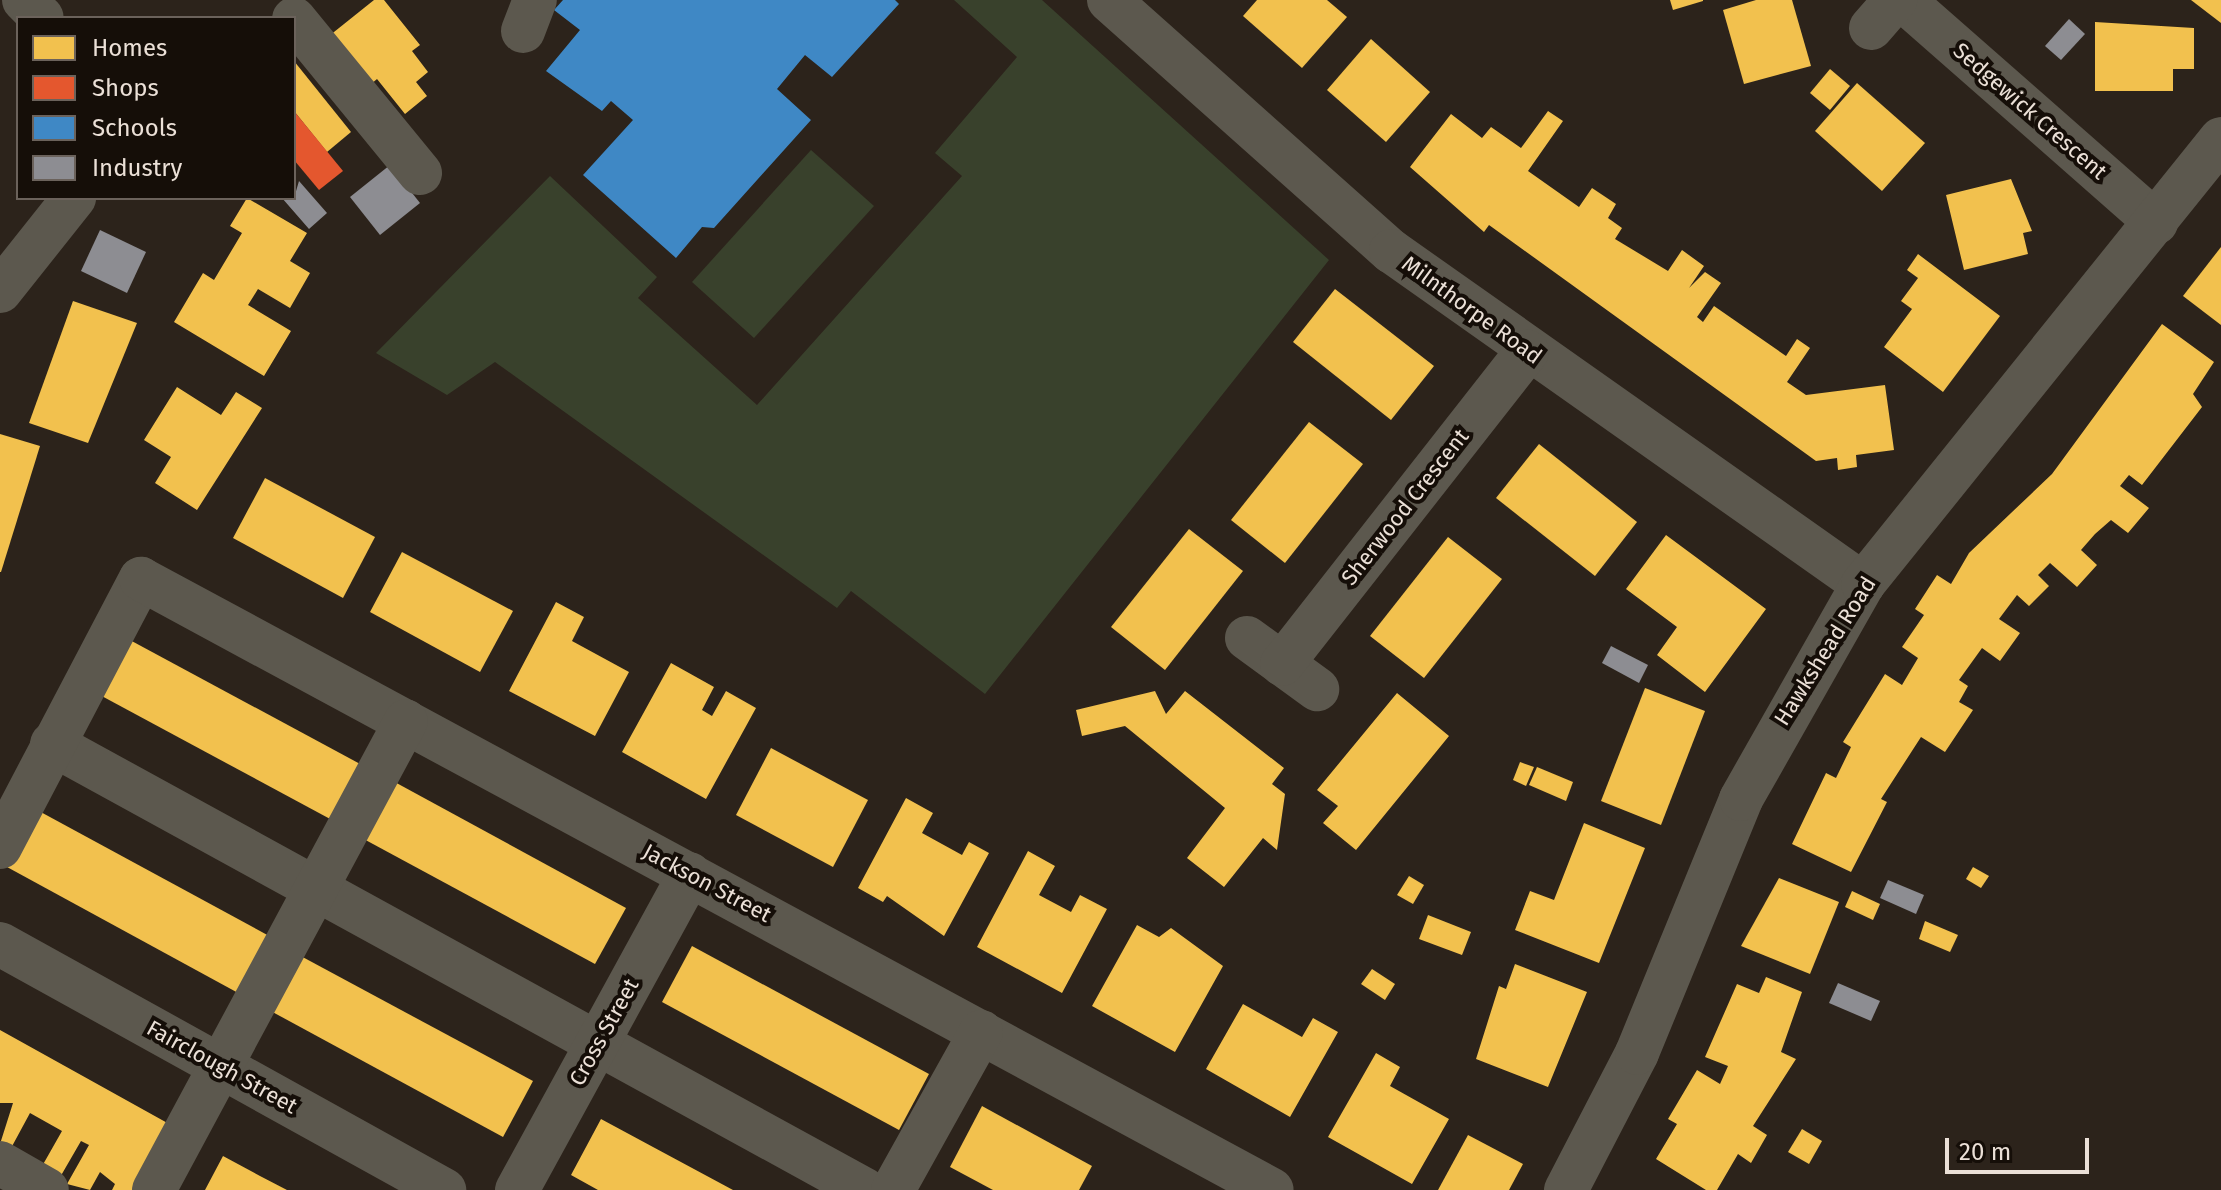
<!DOCTYPE html>
<html>
<head>
<meta charset="utf-8">
<style>
	body { margin:0 }
	#map { position:relative; width:2221px; height:1190px; overflow:hidden; background:#2c231b; font-family:"Fira Sans",sans-serif }
	div>[style] { position:absolute }
	[style*='--x'] { left:calc(var(--x)*1px); top:calc(var(--y)*1px); width:calc(var(--w)*1px); rotate:calc(var(--a)*1deg) }
	.green>* { inset:0; background:#39412c }
	.homes>* { inset:0; background:#f2c14e }
	.shops>* { inset:0; background:#e4572e }
	.schools>* { inset:0; background:#3f88c5 }
	.industry>* { inset:0; background:#8d8d92 }
	.minor>* { height:44px; margin:-22px; padding:0 22px; transform-origin:22px; border-radius:22px; background:#5c584e }
	span { translate:-50% -50%; white-space:nowrap; text-align:center; line-height:1.15; -webkit-text-stroke:8px #150e08; paint-order:stroke }
	.street-label { font-size:22px; color:#ebe0d7 }
	.legend { position:absolute; left:16px; top:16px; width:280px; height:184px; box-sizing:border-box; background:#150e08; border:2px solid #6b625b; margin:0; padding:10px 14px; list-style:none; font-size:24px; color:#ebe0d7 }
	.legend li { display:flex; align-items:center; gap:16px; height:40px }
	.legend b { width:40px; border:2px solid #6b625b }
	.scale { position:absolute; left:1945px; top:1138px; width:144px; height:36px; box-sizing:border-box; border:4px solid #ebe0d7; border-top:0; padding-left:10px; font-size:24px; line-height:28px; white-space:nowrap; color:#ebe0d7; -webkit-text-stroke:6px #150e08; paint-order:stroke }
</style>
</head>
<body>
<div id="map">
	<div class="green">
		<i style="clip-path:polygon(954px 0,1042px 0,1329px 260px,985px 694px,851px 591px,837px 608px,495px 362px,447px 395px,376px 353px,550px 176px,657px 277px,638px 298px,757px 405px,962px 176px,935px 153px,1017px 57px)"></i>
		<i style="clip-path:polygon(811px 150px,874px 206px,754px 338px,692px 282px)"></i>
	</div>
	<div class="homes">
		<i style="clip-path:polygon(374px 0,384px 0,420px 45px,412px 51px,428px 72px,416px 82px,427px 96px,405px 114px,377px 79px,364px 90px,324px 40px)"></i>
		<i style="clip-path:polygon(1257px 0,1327px 0,1347px 17px,1302px 68px,1243px 16px)"></i>
		<i style="clip-path:polygon(1670px 0,1703px 0,1703px 1px,1673px 10px)"></i>
		<i style="clip-path:polygon(1756px 0,1792px 0,1811px 66px,1744px 84px,1723px 10px)"></i>
		<i style="clip-path:polygon(2191px 0,2221px 0,2221px 23px)"></i>
		<i style="clip-path:polygon(2095px 22px,2194px 28px,2194px 69px,2173px 69px,2173px 91px,2095px 91px)"></i>
		<i style="clip-path:polygon(1371px 39px,1430px 92px,1386px 142px,1327px 90px)"></i>
		<i style="clip-path:polygon(294px 61px,351px 132px,327px 152px,294px 111px)"></i>
		<i style="clip-path:polygon(1830px 69px,1850px 86px,1830px 110px,1810px 93px)"></i>
		<i style="clip-path:polygon(1857px 83px,1925px 143px,1882px 191px,1815px 131px)"></i>
		<i style="clip-path:polygon(1548px 111px,1563px 121px,1528px 171px,1579px 207px,1592px 188px,1616px 204px,1608px 218px,1622px 228px,1615px 239px,1668px 271px,1682px 250px,1704px 266px,1689px 288px,1705px 272px,1721px 283px,1697px 317px,1703px 322px,1714px 306px,1786px 356px,1797px 339px,1810px 348px,1787px 382px,1806px 395px,1885px 385px,1894px 450px,1856px 455px,1857px 467px,1838px 470px,1837px 458px,1816px 461px,1489px 225px,1484px 232px,1410px 167px,1451px 114px,1482px 138px,1491px 127px,1521px 148px)"></i>
		<i style="clip-path:polygon(2011px 179px,2032px 231px,2023px 233px,2028px 254px,1964px 270px,1946px 195px)"></i>
		<i style="clip-path:polygon(247px 198px,307px 233px,290px 261px,310px 273px,290px 308px,258px 289px,248px 305px,291px 331px,264px 376px,174px 322px,203px 273px,214px 280px,242px 233px,230px 226px)"></i>
		<i style="clip-path:polygon(2221px 247px,2221px 325px,2183px 296px)"></i>
		<i style="clip-path:polygon(1918px 254px,2000px 316px,1943px 392px,1884px 347px,1912px 309px,1901px 301px,1918px 278px,1907px 270px)"></i>
		<i style="clip-path:polygon(1335px 289px,1434px 366px,1391px 420px,1293px 342px)"></i>
		<i style="clip-path:polygon(73px 301px,137px 323px,88px 443px,29px 423px)"></i>
		<i style="clip-path:polygon(2162px 324px,2214px 362px,2193px 394px,2202px 407px,2142px 485px,2129px 475px,2120px 486px,2149px 508px,2128px 533px,2111px 520px,2095px 534px,2081px 550px,2097px 565px,2077px 587px,2050px 563px,2038px 575px,2049px 586px,2029px 606px,2017px 595px,1999px 619px,2020px 633px,2000px 661px,1982px 648px,1959px 680px,1968px 686px,1959px 702px,1973px 710px,1945px 752px,1921px 737px,1881px 799px,1887px 802px,1851px 872px,1792px 844px,1826px 773px,1836px 778px,1851px 747px,1843px 742px,1885px 674px,1902px 685px,1918px 658px,1902px 647px,1924px 615px,1915px 609px,1937px 575px,1951px 584px,1969px 553px,2052px 474px)"></i>
		<i style="clip-path:polygon(177px 387px,221px 415px,236px 392px,262px 408px,197px 510px,155px 483px,171px 457px,144px 440px)"></i>
		<i style="clip-path:polygon(1309px 422px,1363px 464px,1285px 563px,1231px 520px)"></i>
		<i style="clip-path:polygon(0 434px,40px 446px,1px 572px,0 572px)"></i>
		<i style="clip-path:polygon(1539px 444px,1637px 522px,1595px 576px,1496px 498px)"></i>
		<i style="clip-path:polygon(265px 478px,375px 537px,343px 598px,233px 538px)"></i>
		<i style="clip-path:polygon(1189px 529px,1243px 571px,1165px 670px,1111px 627px)"></i>
		<i style="clip-path:polygon(1666px 535px,1766px 609px,1705px 692px,1657px 655px,1677px 627px,1626px 589px)"></i>
		<i style="clip-path:polygon(1448px 537px,1502px 579px,1424px 678px,1370px 636px)"></i>
		<i style="clip-path:polygon(402px 552px,513px 611px,480px 672px,370px 612px)"></i>
		<i style="clip-path:polygon(556px 602px,584px 617px,572px 641px,629px 672px,595px 736px,509px 691px)"></i>
		<i style="clip-path:polygon(128px 639px,362px 765px,332px 820px,98px 694px)"></i>
		<i style="clip-path:polygon(671px 663px,714px 687px,702px 710px,712px 716px,726px 691px,756px 708px,706px 799px,622px 752px)"></i>
		<i style="clip-path:polygon(1645px 688px,1705px 711px,1661px 825px,1601px 801px)"></i>
		<i style="clip-path:polygon(1155px 691px,1166px 714px,1185px 691px,1284px 768px,1272px 784px,1285px 794px,1277px 850px,1263px 838px,1224px 887px,1187px 858px,1225px 808px,1125px 726px,1082px 736px,1076px 710px)"></i>
		<i style="clip-path:polygon(1397px 693px,1449px 736px,1356px 850px,1323px 823px,1338px 806px,1317px 790px)"></i>
		<i style="clip-path:polygon(771px 748px,868px 800px,833px 867px,736px 815px)"></i>
		<i style="clip-path:polygon(1520px 762px,1534px 767px,1526px 786px,1513px 780px)"></i>
		<i style="clip-path:polygon(1537px 767px,1573px 782px,1566px 801px,1529px 785px)"></i>
		<i style="clip-path:polygon(391px 780px,626px 908px,595px 964px,360px 837px)"></i>
		<i style="clip-path:polygon(906px 798px,933px 813px,922px 833px,962px 855px,969px 842px,989px 853px,944px 936px,887px 896px,883px 902px,858px 888px)"></i>
		<i style="clip-path:polygon(37px 810px,271px 937px,240px 994px,7px 867px)"></i>
		<i style="clip-path:polygon(1584px 823px,1645px 848px,1599px 963px,1515px 930px,1530px 891px,1554px 900px)"></i>
		<i style="clip-path:polygon(1028px 851px,1055px 866px,1039px 895px,1071px 912px,1080px 895px,1107px 909px,1062px 993px,977px 947px)"></i>
		<i style="clip-path:polygon(1973px 867px,1989px 876px,1981px 888px,1966px 879px)"></i>
		<i style="clip-path:polygon(1409px 876px,1424px 885px,1413px 904px,1397px 895px)"></i>
		<i style="clip-path:polygon(1779px 878px,1839px 902px,1810px 974px,1741px 946px)"></i>
		<i style="clip-path:polygon(1852px 891px,1880px 904px,1873px 920px,1845px 907px)"></i>
		<i style="clip-path:polygon(1428px 915px,1471px 932px,1462px 955px,1419px 939px)"></i>
		<i style="clip-path:polygon(1925px 921px,1958px 935px,1950px 952px,1919px 939px)"></i>
		<i style="clip-path:polygon(1137px 925px,1159px 937px,1171px 928px,1223px 966px,1175px 1052px,1092px 1006px)"></i>
		<i style="clip-path:polygon(692px 946px,929px 1074px,899px 1130px,662px 1002px)"></i>
		<i style="clip-path:polygon(297px 954px,533px 1081px,503px 1137px,267px 1009px)"></i>
		<i style="clip-path:polygon(1515px 964px,1587px 992px,1548px 1087px,1476px 1059px,1499px 986px,1506px 989px)"></i>
		<i style="clip-path:polygon(1372px 969px,1395px 984px,1385px 1000px,1361px 984px)"></i>
		<i style="clip-path:polygon(1766px 977px,1802px 992px,1781px 1052px,1796px 1059px,1753px 1126px,1767px 1135px,1751px 1163px,1738px 1154px,1717px 1190px,1706px 1190px,1656px 1159px,1677px 1124px,1668px 1119px,1697px 1070px,1720px 1084px,1728px 1066px,1705px 1057px,1737px 984px,1759px 993px)"></i>
		<i style="clip-path:polygon(1243px 1004px,1302px 1037px,1313px 1018px,1338px 1032px,1290px 1117px,1206px 1069px)"></i>
		<i style="clip-path:polygon(0 1030px,171px 1125px,135px 1190px,112px 1190px,115px 1184px,100px 1172px,90px 1190px,67px 1184px,89px 1145px,81px 1141px,59px 1179px,41px 1168px,62px 1131px,30px 1113px,10px 1150px,0 1144px,13px 1103px,0 1103px)"></i>
		<i style="clip-path:polygon(1376px 1053px,1400px 1067px,1390px 1086px,1449px 1119px,1412px 1184px,1328px 1137px)"></i>
		<i style="clip-path:polygon(982px 1106px,1092px 1166px,1079px 1190px,993px 1190px,950px 1167px)"></i>
		<i style="clip-path:polygon(601px 1119px,653px 1147px,733px 1190px,598px 1190px,571px 1175px)"></i>
		<i style="clip-path:polygon(1802px 1129px,1822px 1141px,1809px 1164px,1788px 1152px)"></i>
		<i style="clip-path:polygon(1468px 1135px,1523px 1164px,1509px 1190px,1438px 1190px)"></i>
		<i style="clip-path:polygon(223px 1156px,260px 1176px,287px 1190px,205px 1190px)"></i>
	</div>
	<div class="shops">
		<i style="clip-path:polygon(294px 111px,343px 171px,319px 190px,294px 160px)"></i>
	</div>
	<div class="schools">
		<i style="clip-path:polygon(563px 0,895px 0,899px 4px,832px 77px,805px 55px,777px 89px,811px 120px,714px 228px,702px 227px,676px 258px,583px 175px,633px 120px,611px 101px,602px 111px,546px 71px,580px 30px,554px 10px)"></i>
	</div>
	<div class="industry">
		<i style="clip-path:polygon(2069px 19px,2085px 34px,2061px 60px,2045px 46px)"></i>
		<i style="clip-path:polygon(390px 165px,420px 203px,380px 235px,350px 197px)"></i>
		<i style="clip-path:polygon(299px 181px,327px 213px,309px 229px,282px 198px,294px 198px)"></i>
		<i style="clip-path:polygon(100px 230px,146px 252px,127px 293px,81px 271px)"></i>
		<i style="clip-path:polygon(1611px 646px,1648px 665px,1639px 683px,1602px 663px)"></i>
		<i style="clip-path:polygon(1888px 880px,1924px 895px,1916px 914px,1880px 898px)"></i>
		<i style="clip-path:polygon(1838px 983px,1880px 1001px,1871px 1021px,1829px 1003px)"></i>
	</div>
	<div class="minor">
		<i style="--x:24;--y:0;--w:25;--a:45"></i>
		<i style="--x:1109;--y:0;--w:378;--a:41.7"></i>
		<i style="--x:1391;--y:251;--w:578;--a:35.2"></i>
		<i style="--x:1903;--y:0;--w:337;--a:41.3"></i>
		<i style="--x:294;--y:19;--w:199;--a:50.7"></i>
		<i style="--x:1871;--y:28;--w:37;--a:-49"></i>
		<i style="--x:523;--y:31;--w:33;--a:-69"></i>
		<i style="--x:0;--y:291;--w:119;--a:-51.5"></i>
		<i style="--x:1247;--y:638;--w:87;--a:36.1"></i>
		<i style="--x:1282;--y:664;--w:397;--a:-51.9"></i>
		<i style="--x:52;--y:744;--w:927;--a:28.75"></i>
		<i style="--x:0;--y:847;--w:303;--a:-62.3"></i>
		<i style="--x:141;--y:579;--w:1285;--a:28.38"></i>
		<i style="--x:0;--y:944;--w:508;--a:28.99"></i>
		<i style="--x:0;--y:1163;--w:54;--a:29.9"></i>
		<i style="--x:154;--y:1190;--w:532;--a:-61.75"></i>
		<i style="--x:517;--y:1190;--w:360;--a:-61.3"></i>
		<i style="--x:893;--y:1190;--w:181;--a:-60.9"></i>
		<i style="--x:1566;--y:1190;--w:154;--a:-62.6"></i>
		<i style="--x:1637;--y:1053;--w:274;--a:-67.7"></i>
		<i style="--x:1741;--y:799;--w:247;--a:-60.4"></i>
		<i style="--x:1863;--y:584;--w:571;--a:-51.18"></i>
	</div>
	<div class="street-label">
		<span style="left:2030px;top:111px;rotate:41deg">Sedgewick Crescent</span>
		<span style="left:1472px;top:310px;rotate:36deg">Milnthorpe Road</span>
		<span style="left:1405px;top:507px;rotate:-52deg">Sherwood Crescent</span>
		<span style="left:1825px;top:651px;rotate:-58deg">Hawkshead Road</span>
		<span style="left:707px;top:883px;rotate:28deg">Jackson Street</span>
		<span style="left:604px;top:1032px;rotate:-61deg">Cross Street</span>
		<span style="left:222px;top:1067px;rotate:29deg">Fairclough Street</span>
	</div>
	<ul class="legend">
	<li><b style="height:22px;background:#f2c14e"></b>Homes</li>
	<li><b style="height:22px;background:#e4572e"></b>Shops</li>
	<li><b style="height:22px;background:#3f88c5"></b>Schools</li>
	<li><b style="height:22px;background:#8d8d92"></b>Industry</li>
	</ul>
	<div class="scale">20 m</div>
</div>
</body>
</html>
